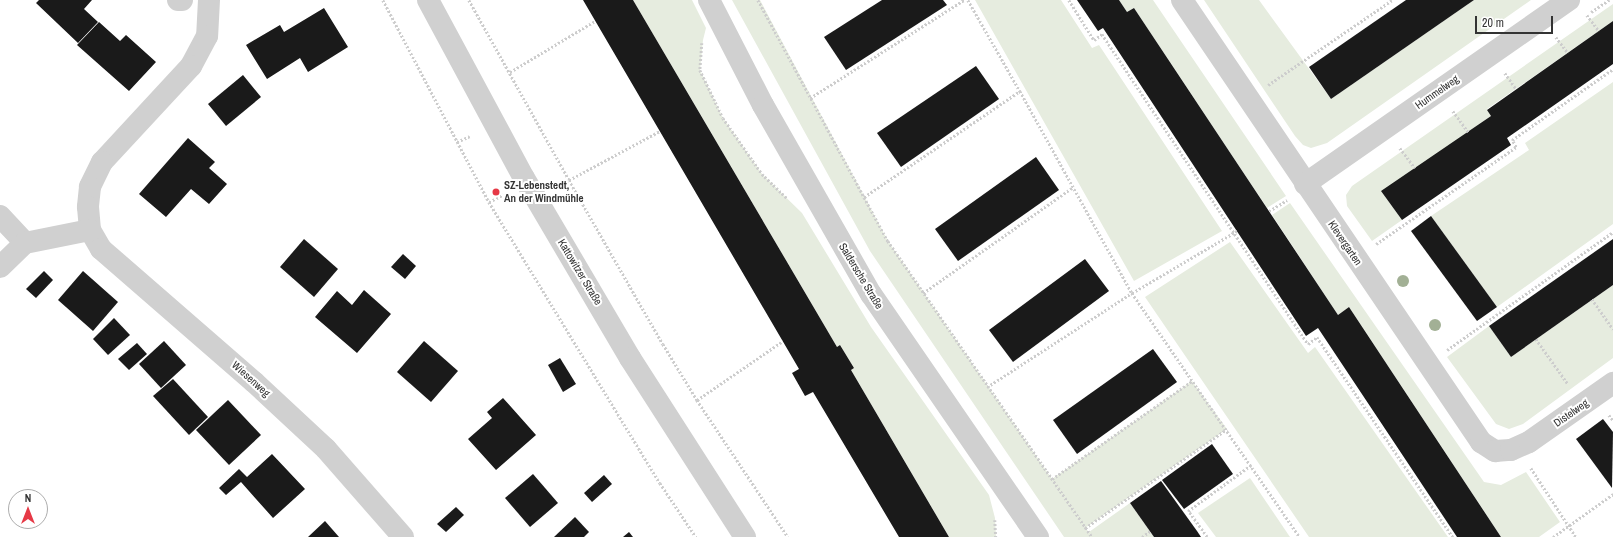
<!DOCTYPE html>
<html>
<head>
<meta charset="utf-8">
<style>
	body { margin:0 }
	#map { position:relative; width:1613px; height:537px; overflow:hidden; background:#fff; font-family:"Archivo Narrow",sans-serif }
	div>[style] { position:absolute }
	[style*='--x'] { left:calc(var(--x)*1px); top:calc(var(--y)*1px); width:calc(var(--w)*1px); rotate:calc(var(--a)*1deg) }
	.green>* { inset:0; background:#e6ecdf }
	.building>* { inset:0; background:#1a1a1a }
	.path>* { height:2.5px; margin-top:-1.25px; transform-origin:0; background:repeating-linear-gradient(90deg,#cdcdcd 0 2px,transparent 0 4px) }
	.minor>* { height:22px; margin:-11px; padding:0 11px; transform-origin:11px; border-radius:11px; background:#d0d0d0 }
	.trees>* { width:12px; height:12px; margin:-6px; border-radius:50%; background:#a2b095 }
	.dots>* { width:11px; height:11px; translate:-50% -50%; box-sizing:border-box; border:2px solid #fff; border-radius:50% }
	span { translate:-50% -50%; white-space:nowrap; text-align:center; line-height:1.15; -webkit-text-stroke:4px #fff; paint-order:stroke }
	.street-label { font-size:11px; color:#333 }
	.poi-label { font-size:11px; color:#333; font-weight:700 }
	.left { translate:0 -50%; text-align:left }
	.north { position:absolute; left:8px; top:489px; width:40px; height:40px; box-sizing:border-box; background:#fff; border:1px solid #adadad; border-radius:50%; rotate:0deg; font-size:11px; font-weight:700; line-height:16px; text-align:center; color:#333 }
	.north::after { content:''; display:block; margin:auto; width:14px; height:18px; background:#e63946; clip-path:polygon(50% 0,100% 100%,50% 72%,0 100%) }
	.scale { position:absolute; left:1475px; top:16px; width:78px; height:18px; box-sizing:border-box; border:2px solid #333; border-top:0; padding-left:5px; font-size:12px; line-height:14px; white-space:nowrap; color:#333; -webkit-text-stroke:3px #fff; paint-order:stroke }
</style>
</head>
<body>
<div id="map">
	<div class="green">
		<i style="clip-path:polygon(633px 0,692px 0,706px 28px,703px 40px,700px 70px,723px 118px,762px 174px,802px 213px,871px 327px,989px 495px,995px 518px,996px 537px,949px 537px,851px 370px,854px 368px,840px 345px,837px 347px)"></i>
		<i style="clip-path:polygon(732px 0,760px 0,888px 241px,1052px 479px,1192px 381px,1227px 429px,1085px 528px,1089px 532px,1130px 503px,1154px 537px,1064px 537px,870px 251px)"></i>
		<i style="clip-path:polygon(975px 0,1061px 0,1092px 48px,1099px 45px,1222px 231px,1134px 281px)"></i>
		<i style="clip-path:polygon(1119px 0,1153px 0,1286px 196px,1267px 208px,1134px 8px,1127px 12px)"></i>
		<i style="clip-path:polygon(1204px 0,1259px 0,1331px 99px,1474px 0,1531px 0,1327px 143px,1311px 148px,1303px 145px,1295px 136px)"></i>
		<i style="clip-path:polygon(1613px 4px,1613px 21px,1487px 109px,1491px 116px,1382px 192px,1402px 220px,1372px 241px,1347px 206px,1346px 195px,1352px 186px)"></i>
		<i style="clip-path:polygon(1613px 82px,1613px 224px,1497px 307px,1431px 216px,1529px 150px,1525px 143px)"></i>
		<i style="clip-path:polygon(1290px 203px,1484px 482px,1501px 485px,1526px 472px,1560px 522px,1539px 537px,1501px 537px,1349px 307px,1338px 315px,1272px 215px)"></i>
		<i style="clip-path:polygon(1230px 242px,1308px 353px,1315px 347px,1448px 537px,1309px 537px,1145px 297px)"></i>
		<i style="clip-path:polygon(1613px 285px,1613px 358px,1523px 424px,1509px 429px,1496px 424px,1447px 357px,1489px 326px,1511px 357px)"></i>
		<i style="clip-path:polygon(1250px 478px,1290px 537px,1216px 537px,1198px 513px)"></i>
	</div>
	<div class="building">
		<i style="clip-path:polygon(39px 0,92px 0,84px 9px,98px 22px,78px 43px,36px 3px)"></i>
		<i style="clip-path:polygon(583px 0,633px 0,837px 347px,840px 345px,854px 368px,851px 370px,949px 537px,899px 537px,813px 392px,805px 396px,792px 373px,799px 369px)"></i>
		<i style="clip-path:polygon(882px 0,943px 0,947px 5px,846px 70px,824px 37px)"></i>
		<i style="clip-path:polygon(1077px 0,1119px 0,1127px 12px,1134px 8px,1338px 315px,1349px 307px,1501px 537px,1457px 537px,1318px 328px,1306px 336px,1103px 28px,1098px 31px)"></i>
		<i style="clip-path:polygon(1406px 0,1474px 0,1331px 99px,1309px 67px)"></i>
		<i style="clip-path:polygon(324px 8px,348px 47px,308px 72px,300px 58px,267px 79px,246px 45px,280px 25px,284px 32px)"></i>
		<i style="clip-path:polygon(1613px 21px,1613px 64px,1507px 138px,1511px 145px,1402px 220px,1381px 191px,1491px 116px,1487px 110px)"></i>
		<i style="clip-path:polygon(99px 22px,120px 41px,126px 35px,156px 62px,129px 91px,77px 45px)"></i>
		<i style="clip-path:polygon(976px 66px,999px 99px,901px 167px,877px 133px)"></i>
		<i style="clip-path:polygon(243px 75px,261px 97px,226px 126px,208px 104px)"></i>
		<i style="clip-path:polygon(188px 138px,215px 162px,209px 168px,227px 184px,209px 204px,191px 189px,166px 217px,139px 194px)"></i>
		<i style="clip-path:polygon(1036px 157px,1059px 190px,958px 261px,935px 229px)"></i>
		<i style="clip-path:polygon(1431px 216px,1497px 307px,1477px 321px,1411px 231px)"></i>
		<i style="clip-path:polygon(304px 239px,338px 269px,314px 297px,280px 267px)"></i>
		<i style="clip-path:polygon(1613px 239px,1613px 285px,1511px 357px,1489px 326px)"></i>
		<i style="clip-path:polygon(403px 254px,416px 266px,405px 279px,391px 267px)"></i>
		<i style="clip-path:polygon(1085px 259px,1109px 291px,1013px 362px,989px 330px)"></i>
		<i style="clip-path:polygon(44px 271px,53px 280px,36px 298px,26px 289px)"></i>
		<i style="clip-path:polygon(83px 271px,118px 302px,93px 331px,58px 300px)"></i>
		<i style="clip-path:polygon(364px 290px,391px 314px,357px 353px,315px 317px,337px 291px,352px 305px)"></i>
		<i style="clip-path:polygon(114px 318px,130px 335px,108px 355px,93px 339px)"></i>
		<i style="clip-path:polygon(164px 341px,186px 365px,161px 388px,139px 364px)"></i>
		<i style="clip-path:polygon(424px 341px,458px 371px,431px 402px,397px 372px)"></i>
		<i style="clip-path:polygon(137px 343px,147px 354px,129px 370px,118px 359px)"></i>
		<i style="clip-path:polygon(1153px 349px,1177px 382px,1077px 454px,1053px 420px)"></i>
		<i style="clip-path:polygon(560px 358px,576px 384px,563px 392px,548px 365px)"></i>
		<i style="clip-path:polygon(173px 379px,208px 417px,189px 435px,153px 396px)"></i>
		<i style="clip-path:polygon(503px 398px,536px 435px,496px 470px,468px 439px,492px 418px,487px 412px)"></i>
		<i style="clip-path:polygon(228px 400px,261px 435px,229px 465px,196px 430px)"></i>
		<i style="clip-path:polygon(1603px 419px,1613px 432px,1612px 488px,1576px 439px)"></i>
		<i style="clip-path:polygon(1212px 444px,1233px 474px,1184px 509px,1162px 480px)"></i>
		<i style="clip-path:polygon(272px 454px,305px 489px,273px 518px,241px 482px,226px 495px,219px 488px,239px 469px,247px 477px)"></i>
		<i style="clip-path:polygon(533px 474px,558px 503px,530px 527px,505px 498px)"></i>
		<i style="clip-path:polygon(604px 475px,612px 484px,592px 502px,584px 493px)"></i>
		<i style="clip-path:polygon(1161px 481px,1197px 531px,1201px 537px,1154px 537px,1130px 503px)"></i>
		<i style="clip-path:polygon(456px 507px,464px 515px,446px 532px,437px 524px)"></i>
		<i style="clip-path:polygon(575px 517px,589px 532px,584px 537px,554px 537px)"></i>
		<i style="clip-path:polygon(325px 521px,339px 537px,308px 537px)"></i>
		<i style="clip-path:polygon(629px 532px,633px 537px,623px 537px)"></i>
	</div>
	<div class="path">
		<i style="--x:383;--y:0;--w:228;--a:62.3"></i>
		<i style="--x:489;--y:202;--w:329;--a:58.7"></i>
		<i style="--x:660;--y:483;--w:65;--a:56.3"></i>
		<i style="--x:469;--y:0;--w:206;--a:60.9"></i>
		<i style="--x:569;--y:180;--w:189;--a:60.2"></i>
		<i style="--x:663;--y:344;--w:66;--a:58.7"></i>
		<i style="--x:697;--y:400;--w:164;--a:56.4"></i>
		<i style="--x:758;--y:0;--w:274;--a:61.7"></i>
		<i style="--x:888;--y:241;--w:359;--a:55.4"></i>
		<i style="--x:968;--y:0;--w:105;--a:60.3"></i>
		<i style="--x:1020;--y:91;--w:231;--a:61"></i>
		<i style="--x:1132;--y:293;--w:296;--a:55.5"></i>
		<i style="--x:1069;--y:0;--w:47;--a:58"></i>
		<i style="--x:1094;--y:40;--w:10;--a:-37"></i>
		<i style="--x:1102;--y:34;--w:372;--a:56.4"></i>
		<i style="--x:1308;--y:344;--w:11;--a:-38"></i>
		<i style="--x:1317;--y:337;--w:242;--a:55.8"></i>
		<i style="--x:1591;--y:12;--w:22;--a:-34"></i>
		<i style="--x:1587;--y:15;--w:20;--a:53"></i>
		<i style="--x:1556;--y:37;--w:20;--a:53"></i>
		<i style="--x:702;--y:43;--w:27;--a:94"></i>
		<i style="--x:700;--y:70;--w:53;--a:64.4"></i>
		<i style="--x:723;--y:118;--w:68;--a:55.1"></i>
		<i style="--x:762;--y:174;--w:35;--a:44"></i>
		<i style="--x:510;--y:72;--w:99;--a:-31"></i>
		<i style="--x:1505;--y:73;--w:19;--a:55"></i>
		<i style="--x:1268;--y:85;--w:150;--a:-34.4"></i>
		<i style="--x:810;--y:98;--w:183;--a:-32.5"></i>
		<i style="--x:1453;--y:111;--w:26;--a:54"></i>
		<i style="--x:457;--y:142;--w:14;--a:-25"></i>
		<i style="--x:1400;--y:148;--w:25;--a:53"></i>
		<i style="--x:569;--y:180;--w:103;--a:-28.3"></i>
		<i style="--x:864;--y:197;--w:189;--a:-34.2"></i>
		<i style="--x:489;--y:202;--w:16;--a:-27"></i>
		<i style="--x:1269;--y:211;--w:21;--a:-31"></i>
		<i style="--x:1376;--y:244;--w:170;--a:-34.7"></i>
		<i style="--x:1516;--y:147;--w:8;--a:-120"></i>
		<i style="--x:1512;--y:140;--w:123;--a:-35.1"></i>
		<i style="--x:923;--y:293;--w:184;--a:-35.2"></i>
		<i style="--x:1592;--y:299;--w:37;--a:55"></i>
		<i style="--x:1536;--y:339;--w:55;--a:54.6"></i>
		<i style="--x:1447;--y:350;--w:204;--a:-35.4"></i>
		<i style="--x:987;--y:387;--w:173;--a:-33"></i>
		<i style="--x:1132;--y:293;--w:122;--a:-30.6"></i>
		<i style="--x:697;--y:400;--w:104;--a:-34.5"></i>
		<i style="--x:1609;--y:415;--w:6;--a:51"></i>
		<i style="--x:1531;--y:468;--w:82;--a:56.9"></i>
		<i style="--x:1052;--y:479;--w:171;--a:-35"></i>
		<i style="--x:995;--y:520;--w:17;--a:87"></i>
		<i style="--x:1085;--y:528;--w:173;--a:-34.9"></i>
		<i style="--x:1142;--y:537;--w:10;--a:-37"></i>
		<i style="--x:1207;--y:537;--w:32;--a:-126"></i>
		<i style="--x:1188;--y:511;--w:78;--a:-36.1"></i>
		<i style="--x:1553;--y:537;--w:74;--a:-35.6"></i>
	</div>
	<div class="minor">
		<i style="--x:178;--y:0;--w:4;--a:0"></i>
		<i style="--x:209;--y:0;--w:36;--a:93"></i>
		<i style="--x:207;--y:36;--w:34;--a:118"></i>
		<i style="--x:191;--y:66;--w:131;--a:132.8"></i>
		<i style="--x:102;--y:162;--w:28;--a:116"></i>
		<i style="--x:90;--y:187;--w:20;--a:96"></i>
		<i style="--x:88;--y:207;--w:23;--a:85"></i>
		<i style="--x:90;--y:230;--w:22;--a:60"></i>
		<i style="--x:101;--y:249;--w:203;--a:41"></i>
		<i style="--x:254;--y:382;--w:98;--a:42.9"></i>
		<i style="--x:326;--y:449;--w:117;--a:48.8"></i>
		<i style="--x:428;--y:0;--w:202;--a:61.7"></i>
		<i style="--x:524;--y:178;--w:209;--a:59.5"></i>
		<i style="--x:630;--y:358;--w:213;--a:57.3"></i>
		<i style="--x:709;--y:0;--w:118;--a:62.8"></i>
		<i style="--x:763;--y:105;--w:218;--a:60.3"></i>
		<i style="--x:871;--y:294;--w:295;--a:55.5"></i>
		<i style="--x:1182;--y:0;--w:534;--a:55.92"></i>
		<i style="--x:1481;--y:442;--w:17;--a:33"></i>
		<i style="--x:1495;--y:451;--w:16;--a:-4"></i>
		<i style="--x:1511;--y:450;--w:20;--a:-24"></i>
		<i style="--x:1529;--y:442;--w:103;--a:-35.1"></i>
		<i style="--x:1305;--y:184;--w:322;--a:-34.9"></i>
		<i style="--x:0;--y:216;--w:37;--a:47"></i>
		<i style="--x:0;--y:267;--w:35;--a:-44"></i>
		<i style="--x:25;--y:243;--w:66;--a:-11.3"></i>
	</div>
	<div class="trees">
		<i style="left:1403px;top:281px"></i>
		<i style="left:1435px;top:325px"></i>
	</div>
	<div class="dots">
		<i style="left:496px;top:192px;background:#e63946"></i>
	</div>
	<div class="street-label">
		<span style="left:1437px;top:92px;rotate:-35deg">Hummelweg</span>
		<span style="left:1345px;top:243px;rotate:56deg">Klevergarten</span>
		<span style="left:580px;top:272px;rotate:59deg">Kattowitzer Straße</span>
		<span style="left:861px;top:276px;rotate:59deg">Saldersche Straße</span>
		<span style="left:251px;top:379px;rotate:42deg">Wiesenweg</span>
		<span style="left:1571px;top:413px;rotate:-35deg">Distelweg</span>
	</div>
	<div class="poi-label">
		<span class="left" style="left:504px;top:192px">SZ-Lebenstedt,<br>An der Windmühle</span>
	</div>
	<div class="north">N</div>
	<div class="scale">20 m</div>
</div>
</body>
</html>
